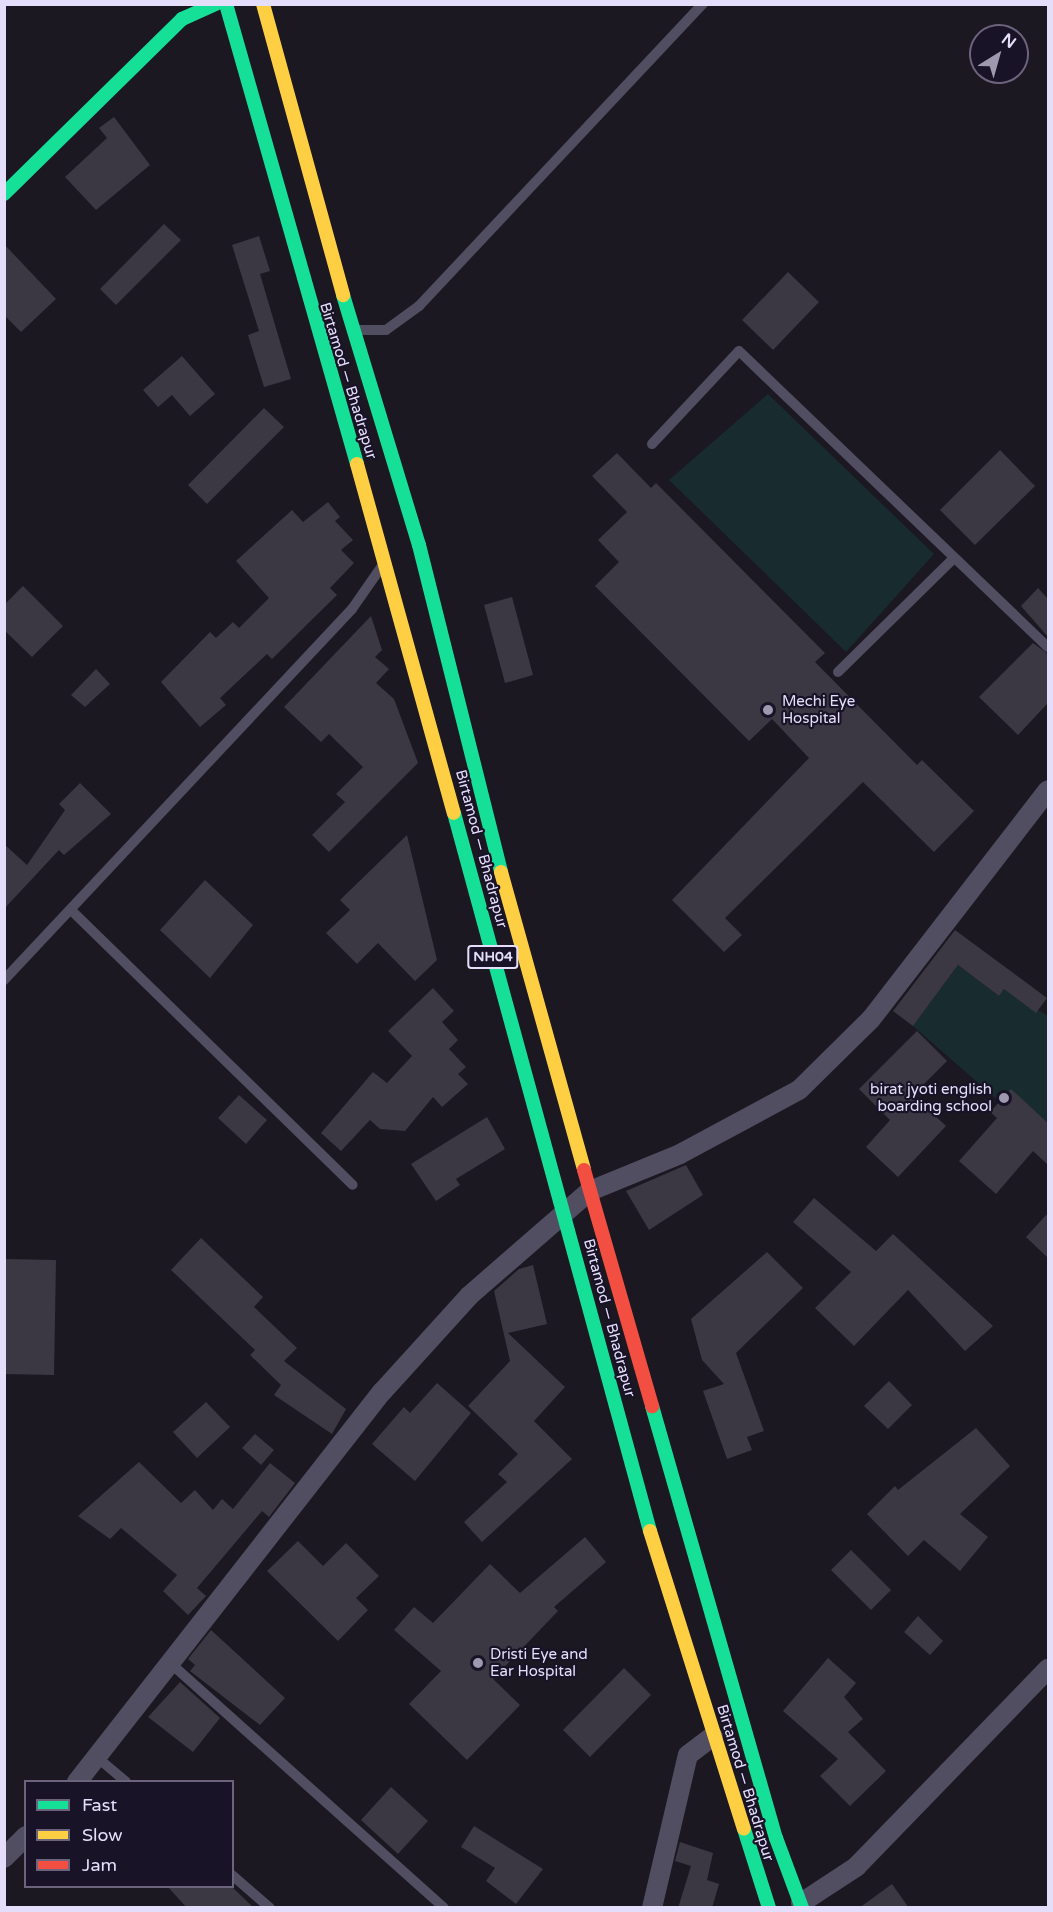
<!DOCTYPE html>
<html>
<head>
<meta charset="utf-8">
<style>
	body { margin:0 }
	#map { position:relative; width:1053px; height:1912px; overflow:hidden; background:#1b1822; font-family:"Varela Round",sans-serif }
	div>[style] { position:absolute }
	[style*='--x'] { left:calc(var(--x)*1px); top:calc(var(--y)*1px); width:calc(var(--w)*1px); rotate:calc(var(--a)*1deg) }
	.green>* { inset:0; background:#182b2e }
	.building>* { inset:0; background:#3b3743 }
	.lane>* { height:10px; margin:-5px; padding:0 5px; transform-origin:5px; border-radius:5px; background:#514e61 }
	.street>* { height:20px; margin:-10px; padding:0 10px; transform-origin:10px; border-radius:10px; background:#514e61 }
	.fast>* { height:14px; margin:-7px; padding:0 7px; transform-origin:7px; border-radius:7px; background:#16e098 }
	.slow>* { height:14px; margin:-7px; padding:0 7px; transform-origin:7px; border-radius:7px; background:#ffcf43 }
	.jam>* { height:14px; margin:-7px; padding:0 7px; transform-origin:7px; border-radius:7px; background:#f24e42 }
	.dots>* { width:16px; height:16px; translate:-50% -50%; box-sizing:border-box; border:3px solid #191327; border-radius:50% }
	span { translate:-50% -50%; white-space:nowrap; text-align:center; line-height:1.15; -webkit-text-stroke:4.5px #191327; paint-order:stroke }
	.shield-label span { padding:2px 4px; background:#191327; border:2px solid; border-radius:4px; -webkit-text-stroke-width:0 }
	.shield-label { font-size:14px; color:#e5defb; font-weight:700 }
	.street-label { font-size:15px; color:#e5defb }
	.poi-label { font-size:15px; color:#e5defb }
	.left { translate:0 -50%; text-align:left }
	.right { translate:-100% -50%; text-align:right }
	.frame { position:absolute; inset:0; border:6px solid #e5defb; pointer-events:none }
	.legend { position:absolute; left:24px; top:1780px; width:210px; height:108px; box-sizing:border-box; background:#191327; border:2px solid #6b647c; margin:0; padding:8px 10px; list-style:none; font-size:18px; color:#e5defb }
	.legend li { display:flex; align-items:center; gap:12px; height:30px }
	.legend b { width:30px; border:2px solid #6b647c }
	.north { position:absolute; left:969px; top:24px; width:60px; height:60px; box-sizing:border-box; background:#191327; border:2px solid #6b647c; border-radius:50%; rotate:37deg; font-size:16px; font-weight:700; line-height:24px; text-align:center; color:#e5defb }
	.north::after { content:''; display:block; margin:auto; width:21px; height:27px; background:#9e99af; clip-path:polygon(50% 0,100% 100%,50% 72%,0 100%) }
</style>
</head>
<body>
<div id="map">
	<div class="green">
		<i style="clip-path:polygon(768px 394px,934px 554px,846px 652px,669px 480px)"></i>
		<i style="clip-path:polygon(958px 965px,999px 996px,1004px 989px,1048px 1016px,1048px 1123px,1011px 1090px,1000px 1102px,913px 1026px)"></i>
	</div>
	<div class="building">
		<i style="clip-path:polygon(114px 117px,150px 165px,96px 210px,65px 177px,107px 138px,99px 128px)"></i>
		<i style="clip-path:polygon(164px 224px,181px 240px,116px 305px,100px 289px)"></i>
		<i style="clip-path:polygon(259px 236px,270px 271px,260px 274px,291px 379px,264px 387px,248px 335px,259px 331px,232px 245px)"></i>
		<i style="clip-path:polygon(4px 244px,56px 299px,21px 332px,4px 315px)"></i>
		<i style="clip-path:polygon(788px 272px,819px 302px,773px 350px,742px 320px)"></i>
		<i style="clip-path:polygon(182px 356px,215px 394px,190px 416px,172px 395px,158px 407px,143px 390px)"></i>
		<i style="clip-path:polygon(264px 408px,284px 427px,207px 504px,188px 485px)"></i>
		<i style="clip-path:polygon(1000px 450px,1035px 486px,975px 545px,940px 510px)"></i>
		<i style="clip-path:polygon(617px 453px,651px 488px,656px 483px,825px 653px,815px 662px,917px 765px,922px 760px,974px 811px,934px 852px,863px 782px,725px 918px,742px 935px,724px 952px,672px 900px,809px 758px,772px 719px,749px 741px,595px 586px,619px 562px,598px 540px,627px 512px,592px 476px)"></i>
		<i style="clip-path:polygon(328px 502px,340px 517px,335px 521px,353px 540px,341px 550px,354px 563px,330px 588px,337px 595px,272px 659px,267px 654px,220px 698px,226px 705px,200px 727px,161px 682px,210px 632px,216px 638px,233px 622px,239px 628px,269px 598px,236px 561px,292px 510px,303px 522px)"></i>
		<i style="clip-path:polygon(23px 586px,63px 626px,32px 657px,4px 630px,4px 605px)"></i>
		<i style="clip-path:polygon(1038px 588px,1048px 599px,1048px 637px,1021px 606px)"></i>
		<i style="clip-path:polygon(512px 597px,533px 675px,505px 683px,484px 605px)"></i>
		<i style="clip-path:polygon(371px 616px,382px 650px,375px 657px,389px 669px,376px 683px,394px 699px,418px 763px,329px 852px,312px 835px,345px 802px,336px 794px,363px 767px,329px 734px,321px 742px,284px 707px)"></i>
		<i style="clip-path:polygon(1033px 643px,1048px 654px,1048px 703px,1018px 735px,979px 697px)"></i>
		<i style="clip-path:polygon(96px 669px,110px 684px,85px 707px,71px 695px)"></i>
		<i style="clip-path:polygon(80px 783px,111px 814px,64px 855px,59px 850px,4px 909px,4px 844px,27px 865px,65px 810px,59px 804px)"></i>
		<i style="clip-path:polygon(407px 835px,437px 960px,415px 981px,378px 943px,357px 964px,326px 933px,350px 910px,340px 900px)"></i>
		<i style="clip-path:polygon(205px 880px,253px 925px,210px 978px,160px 930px)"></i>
		<i style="clip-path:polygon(955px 930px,1047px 998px,1036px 1013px,1004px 989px,999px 996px,958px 965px,913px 1026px,893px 1011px)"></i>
		<i style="clip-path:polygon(433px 988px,454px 1011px,442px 1022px,458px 1040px,449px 1049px,466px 1067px,458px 1074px,468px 1084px,442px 1107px,433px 1097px,405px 1131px,380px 1129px,370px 1120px,341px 1151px,321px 1133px,373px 1072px,387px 1083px,412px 1056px,388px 1031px)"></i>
		<i style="clip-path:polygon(917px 1031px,947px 1061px,913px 1095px,946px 1126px,898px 1177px,866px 1147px,890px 1120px,859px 1089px)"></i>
		<i style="clip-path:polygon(1011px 1089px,1048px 1123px,1048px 1165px,1033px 1151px,996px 1194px,959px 1161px,997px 1118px,990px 1112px)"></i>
		<i style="clip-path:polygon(239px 1095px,267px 1120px,246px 1144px,218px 1118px)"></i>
		<i style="clip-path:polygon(487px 1117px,505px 1149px,456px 1179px,460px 1185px,436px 1201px,411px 1164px)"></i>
		<i style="clip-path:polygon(686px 1165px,703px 1195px,649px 1230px,626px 1191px)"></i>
		<i style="clip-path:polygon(814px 1198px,876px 1251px,893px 1234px,993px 1326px,965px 1351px,908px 1290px,854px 1346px,815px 1308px,851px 1272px,793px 1222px)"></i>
		<i style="clip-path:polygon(1048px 1213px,1048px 1258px,1026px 1237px)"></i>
		<i style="clip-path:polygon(201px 1238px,263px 1297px,254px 1307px,297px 1348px,284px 1361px,346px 1409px,332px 1434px,274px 1395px,281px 1385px,250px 1355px,255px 1350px,171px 1270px)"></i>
		<i style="clip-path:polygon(767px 1252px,803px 1288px,736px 1353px,764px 1431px,747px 1437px,752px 1450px,727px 1459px,703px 1391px,724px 1384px,702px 1360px,691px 1319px)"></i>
		<i style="clip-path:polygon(4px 1259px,56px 1260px,54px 1375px,4px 1374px)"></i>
		<i style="clip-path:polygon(533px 1265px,547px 1324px,508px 1333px,565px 1387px,534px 1421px,572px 1459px,482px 1542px,464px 1522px,507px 1482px,498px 1474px,518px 1454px,468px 1406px,510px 1361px,494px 1291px,519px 1269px)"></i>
		<i style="clip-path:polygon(889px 1381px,912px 1405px,888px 1429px,864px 1406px)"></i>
		<i style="clip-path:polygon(437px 1383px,471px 1413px,415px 1481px,372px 1444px,404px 1407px,410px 1413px)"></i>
		<i style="clip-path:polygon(206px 1402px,230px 1427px,197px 1458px,173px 1432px)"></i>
		<i style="clip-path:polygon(976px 1428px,1010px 1466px,960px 1514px,988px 1537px,960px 1571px,924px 1540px,908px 1556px,867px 1514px,895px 1486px,898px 1490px)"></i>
		<i style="clip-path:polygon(255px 1434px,274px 1450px,261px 1465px,242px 1448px)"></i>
		<i style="clip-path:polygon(139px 1462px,181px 1503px,195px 1490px,213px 1510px,222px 1499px,233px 1509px,270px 1463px,295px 1483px,269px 1517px,262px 1511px,197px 1588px,206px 1596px,188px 1615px,163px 1591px,177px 1575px,121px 1528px,110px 1539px,78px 1516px)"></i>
		<i style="clip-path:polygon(585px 1537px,606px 1562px,554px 1607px,558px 1611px,493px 1679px,520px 1705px,467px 1760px,409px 1704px,441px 1671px,394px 1630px,414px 1607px,433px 1623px,490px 1564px,520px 1593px)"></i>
		<i style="clip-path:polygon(298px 1541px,323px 1566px,346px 1543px,379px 1576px,356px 1598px,368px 1610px,338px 1641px,267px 1571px)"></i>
		<i style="clip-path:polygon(851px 1550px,891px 1590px,871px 1610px,831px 1570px)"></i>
		<i style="clip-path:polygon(918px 1616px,943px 1641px,930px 1655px,904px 1632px)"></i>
		<i style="clip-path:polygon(211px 1630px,285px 1698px,260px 1725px,190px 1671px,195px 1665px,188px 1659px)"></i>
		<i style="clip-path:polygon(828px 1658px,856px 1683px,844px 1697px,863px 1719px,848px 1732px,886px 1771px,850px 1806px,820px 1776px,838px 1759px,783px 1711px)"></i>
		<i style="clip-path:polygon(624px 1668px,651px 1695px,590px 1757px,563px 1730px)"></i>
		<i style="clip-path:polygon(180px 1682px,220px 1718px,193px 1752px,148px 1717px)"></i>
		<i style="clip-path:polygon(391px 1787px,428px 1821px,398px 1854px,361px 1820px)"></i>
		<i style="clip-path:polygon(474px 1826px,543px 1869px,516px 1904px,486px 1881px,495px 1868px,461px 1847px)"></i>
		<i style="clip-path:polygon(680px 1842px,713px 1853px,707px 1880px,719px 1884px,712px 1908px,678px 1908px,691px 1866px,675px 1861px)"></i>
		<i style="clip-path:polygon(892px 1884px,909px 1908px,859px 1908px)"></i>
		<i style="clip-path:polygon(168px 1887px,232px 1887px,254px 1908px,187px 1908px)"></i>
	</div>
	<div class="lane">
		<i style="--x:355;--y:330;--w:31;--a:0"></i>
		<i style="--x:386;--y:330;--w:41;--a:-36"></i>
		<i style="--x:419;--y:306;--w:415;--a:-46.8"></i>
		<i style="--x:652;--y:444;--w:127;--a:-46.9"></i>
		<i style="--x:739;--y:351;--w:428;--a:43.8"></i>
		<i style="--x:838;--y:672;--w:161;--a:-44.5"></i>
		<i style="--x:72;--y:911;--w:392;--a:44.3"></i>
		<i style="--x:4;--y:980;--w:509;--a:-46.83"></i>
		<i style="--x:352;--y:609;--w:52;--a:-55.1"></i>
		<i style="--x:168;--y:1661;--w:370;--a:41.8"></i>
		<i style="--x:99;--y:1759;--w:35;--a:40"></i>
		<i style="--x:232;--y:1875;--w:50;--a:41"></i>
	</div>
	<div class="street">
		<i style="--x:77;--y:1782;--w:495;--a:-52"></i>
		<i style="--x:382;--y:1392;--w:130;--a:-47.8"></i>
		<i style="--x:469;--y:1296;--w:160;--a:-41"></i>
		<i style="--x:590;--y:1191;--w:97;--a:-22.3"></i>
		<i style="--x:680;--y:1154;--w:135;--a:-28.3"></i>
		<i style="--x:799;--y:1090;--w:101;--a:-44.6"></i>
		<i style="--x:871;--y:1019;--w:289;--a:-52.3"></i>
		<i style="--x:4;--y:1858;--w:31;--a:-45"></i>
		<i style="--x:801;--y:1903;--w:66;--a:-33.2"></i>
		<i style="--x:856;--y:1867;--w:276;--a:-45.9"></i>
		<i style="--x:652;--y:1908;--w:157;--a:-76.8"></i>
		<i style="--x:688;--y:1755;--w:31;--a:-37"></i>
	</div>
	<div class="fast">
		<i style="--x:226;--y:4;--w:478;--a:74.1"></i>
		<i style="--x:4;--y:194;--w:250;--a:-44.5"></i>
		<i style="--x:182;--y:19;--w:37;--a:-24"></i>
		<i style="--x:343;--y:295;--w:261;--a:73.1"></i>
		<i style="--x:419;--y:545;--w:337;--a:75.9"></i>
		<i style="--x:454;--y:813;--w:744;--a:74.73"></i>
		<i style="--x:652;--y:1406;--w:449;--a:74"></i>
		<i style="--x:776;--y:1838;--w:75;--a:69.6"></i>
		<i style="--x:744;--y:1829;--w:83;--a:72.4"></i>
	</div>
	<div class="slow">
		<i style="--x:263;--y:4;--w:302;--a:74.6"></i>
		<i style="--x:357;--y:464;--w:362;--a:74.5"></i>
		<i style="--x:501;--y:872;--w:309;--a:74.4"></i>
		<i style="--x:650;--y:1531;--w:312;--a:72.5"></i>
	</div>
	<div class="jam">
		<i style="--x:584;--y:1170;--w:246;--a:73.9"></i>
	</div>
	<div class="dots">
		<i style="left:768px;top:710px;background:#9e99af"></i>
		<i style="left:1004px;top:1098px;background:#9e99af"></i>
		<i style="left:478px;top:1663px;background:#9e99af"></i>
	</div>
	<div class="shield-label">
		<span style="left:493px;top:957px">NH04</span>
	</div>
	<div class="street-label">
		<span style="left:348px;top:381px;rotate:73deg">Birtamod — Bhadrapur</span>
		<span style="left:481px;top:849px;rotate:75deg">Birtamod — Bhadrapur</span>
		<span style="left:609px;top:1318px;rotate:75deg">Birtamod — Bhadrapur</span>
		<span style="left:745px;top:1783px;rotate:73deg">Birtamod — Bhadrapur</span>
	</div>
	<div class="poi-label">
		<span class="left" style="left:782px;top:710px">Mechi Eye<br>Hospital</span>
		<span class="right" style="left:992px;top:1098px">birat jyoti english<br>boarding school</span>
		<span class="left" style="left:490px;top:1663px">Dristi Eye and<br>Ear Hospital</span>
	</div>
	<div class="frame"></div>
	<ul class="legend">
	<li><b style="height:8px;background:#16e098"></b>Fast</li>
	<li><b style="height:8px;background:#ffcf43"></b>Slow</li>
	<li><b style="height:8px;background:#f24e42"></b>Jam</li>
	</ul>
	<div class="north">N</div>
</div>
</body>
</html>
